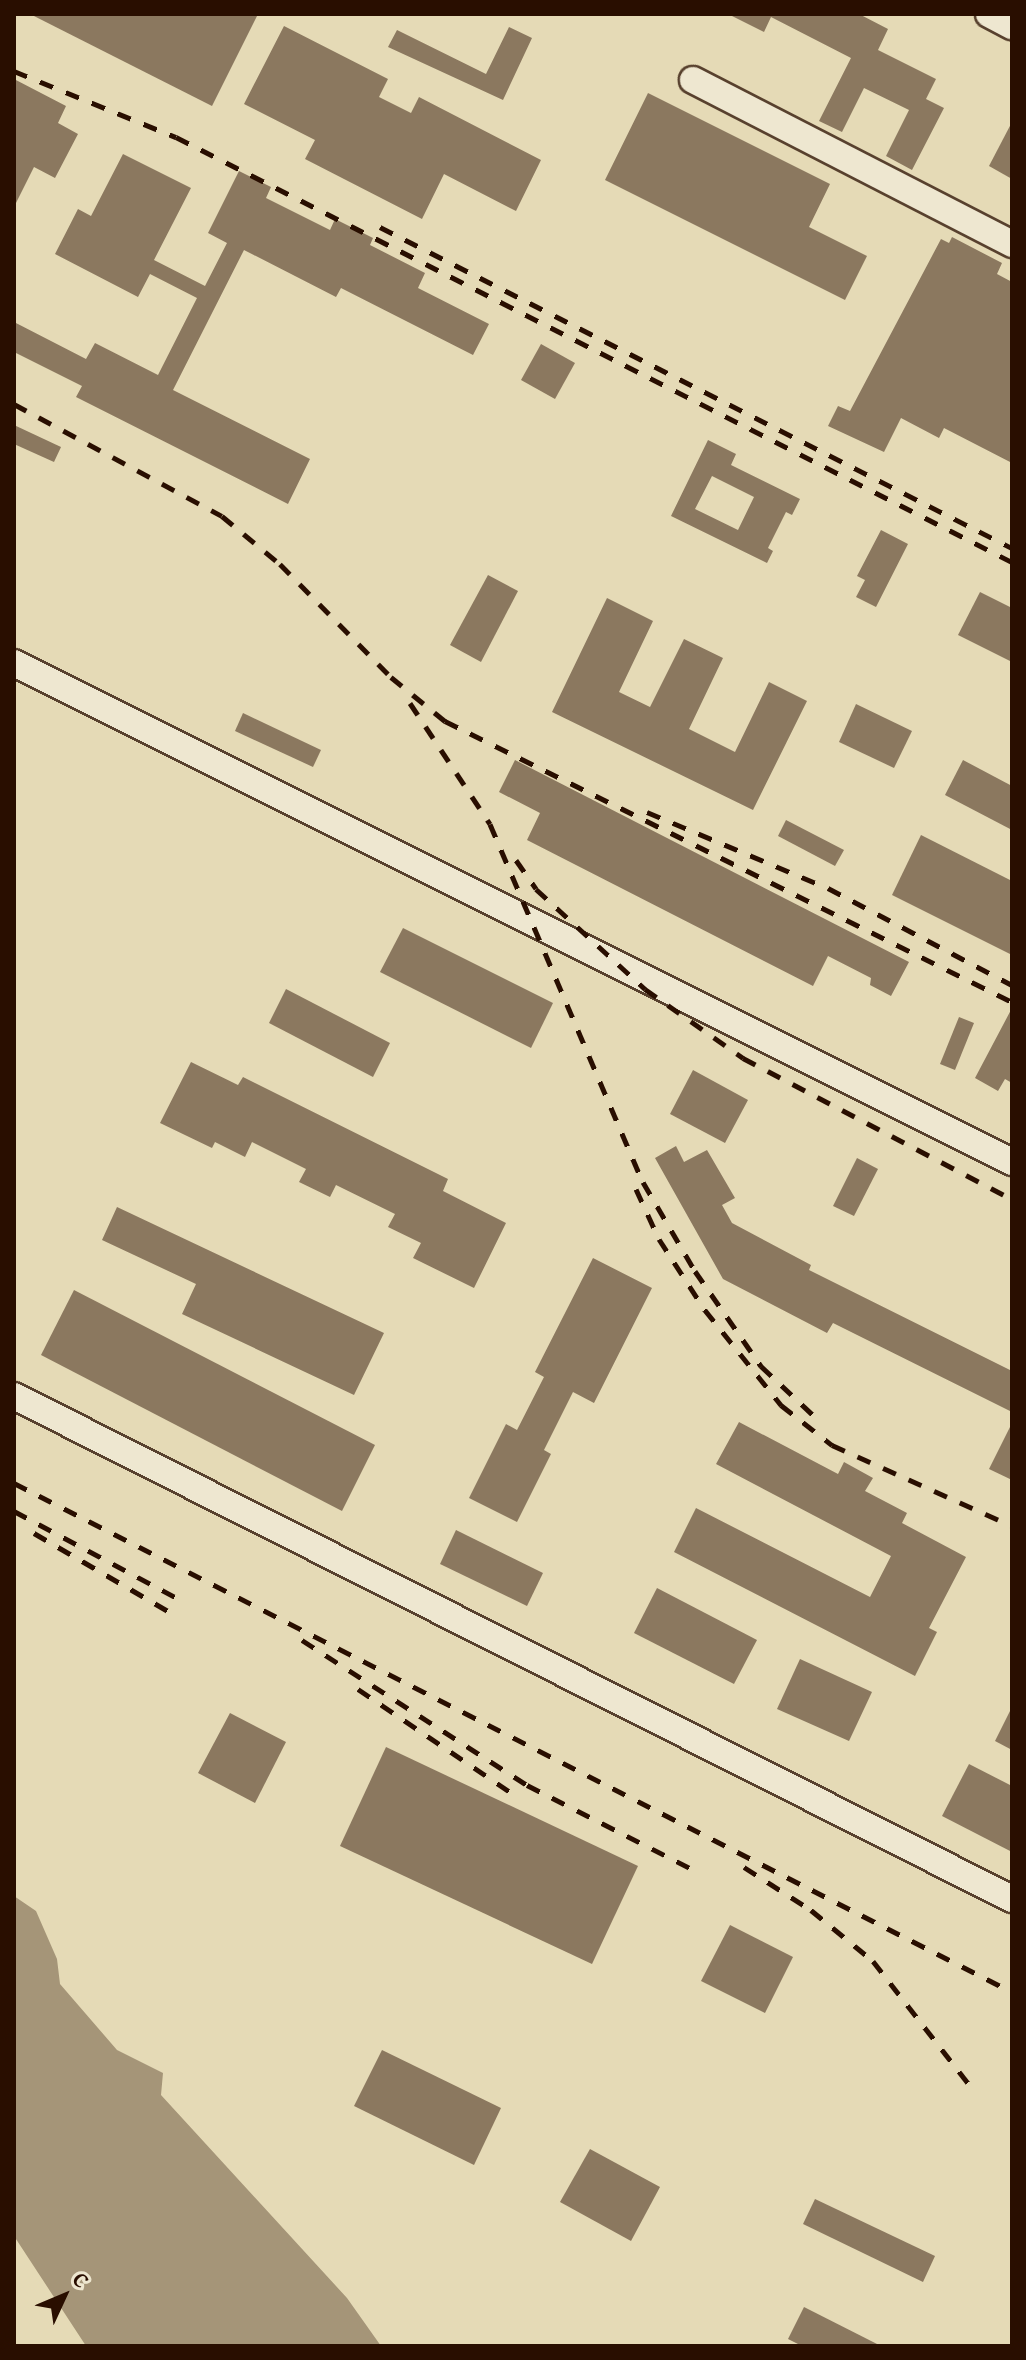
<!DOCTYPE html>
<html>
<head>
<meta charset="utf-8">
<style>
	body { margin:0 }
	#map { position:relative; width:1026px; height:2360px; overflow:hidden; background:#e5dab6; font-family:"Gentium Book Plus",serif }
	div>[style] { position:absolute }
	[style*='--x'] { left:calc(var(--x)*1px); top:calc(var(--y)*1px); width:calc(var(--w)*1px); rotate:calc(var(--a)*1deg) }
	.water>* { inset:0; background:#a59578 }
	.building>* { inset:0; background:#8b785f }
	.roads { filter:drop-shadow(2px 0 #58412e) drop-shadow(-2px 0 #58412e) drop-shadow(0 2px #58412e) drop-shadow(0 -2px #58412e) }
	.minor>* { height:26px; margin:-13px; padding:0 13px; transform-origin:13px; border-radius:13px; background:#eee7d0 }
	.rail>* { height:5px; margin-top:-2.5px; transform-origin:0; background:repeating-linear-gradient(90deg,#290e00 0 14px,transparent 0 28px) }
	span { translate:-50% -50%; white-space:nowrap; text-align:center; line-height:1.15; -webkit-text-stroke:6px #eee7d0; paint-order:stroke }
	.frame { position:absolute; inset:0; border:16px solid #290e00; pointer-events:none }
	.north { position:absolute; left:24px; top:2256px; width:80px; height:80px; -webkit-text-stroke:6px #eee7d0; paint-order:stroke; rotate:46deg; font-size:22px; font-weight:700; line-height:32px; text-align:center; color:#290e00 }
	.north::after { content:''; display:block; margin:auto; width:28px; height:36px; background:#290e00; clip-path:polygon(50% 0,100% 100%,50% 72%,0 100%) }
</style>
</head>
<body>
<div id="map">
	<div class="water">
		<i style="clip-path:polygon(14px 1896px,36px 1911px,57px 1959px,60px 1984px,117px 2050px,163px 2073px,161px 2095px,347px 2298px,381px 2346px,86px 2346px,14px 2236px)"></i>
	</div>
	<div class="building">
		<i style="clip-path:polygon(30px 14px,258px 14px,212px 106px)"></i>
		<i style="clip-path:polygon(728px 14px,859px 14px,888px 29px,878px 50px,936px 79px,926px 99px,944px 108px,912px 170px,886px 156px,909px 110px,864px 88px,842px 132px,819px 121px,851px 58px,771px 17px,764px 32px)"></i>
		<i style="clip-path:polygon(284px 26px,388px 79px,379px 97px,411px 113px,419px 97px,541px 160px,516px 211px,444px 174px,422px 219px,305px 159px,315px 140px,244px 104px)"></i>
		<i style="clip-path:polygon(509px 27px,532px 38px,503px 100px,388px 47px,397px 30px,486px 74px)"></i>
		<i style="clip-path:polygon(14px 79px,66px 106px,58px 123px,78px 134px,55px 178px,34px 167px,14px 207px)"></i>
		<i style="clip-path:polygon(648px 93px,830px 184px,809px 227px,867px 256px,845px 300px,605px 180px)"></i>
		<i style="clip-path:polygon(1012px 122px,1012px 179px,989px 166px)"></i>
		<i style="clip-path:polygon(123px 154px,191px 188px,154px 260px,205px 286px,227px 243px,208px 233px,239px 171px,271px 187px,266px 198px,330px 230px,335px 219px,373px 238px,370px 245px,425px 273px,418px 288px,489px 324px,473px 355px,341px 288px,336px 297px,244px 250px,173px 390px,310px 459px,288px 504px,76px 397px,82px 386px,14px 352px,14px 322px,86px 359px,95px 343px,158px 375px,197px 298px,150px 274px,138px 297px,55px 254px,78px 209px,91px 216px)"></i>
		<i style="clip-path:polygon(952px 237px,1002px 263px,997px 274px,1012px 282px,1012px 463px,944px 428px,939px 438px,901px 418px,884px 452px,828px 426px,838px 406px,850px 411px,941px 239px,949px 243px)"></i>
		<i style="clip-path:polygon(541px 344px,575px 363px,555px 399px,521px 380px)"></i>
		<i style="clip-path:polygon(14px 425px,61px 447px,54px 462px,14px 444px)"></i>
		<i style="clip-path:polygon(evenodd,708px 440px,736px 454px,731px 465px,800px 499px,792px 515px,786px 512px,768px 548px,773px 551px,767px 563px,671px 516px,708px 440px,712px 476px,754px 497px,738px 530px,695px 509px,712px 476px)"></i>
		<i style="clip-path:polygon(881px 530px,908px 544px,876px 607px,856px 597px,865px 580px,857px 576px)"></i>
		<i style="clip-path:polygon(488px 575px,518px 591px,481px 662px,450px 645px)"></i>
		<i style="clip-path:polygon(980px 592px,1012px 608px,1012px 662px,958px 635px)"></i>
		<i style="clip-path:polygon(607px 598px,653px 621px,619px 692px,650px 707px,684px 639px,723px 658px,689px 729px,735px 752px,769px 682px,807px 701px,753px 810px,552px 712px)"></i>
		<i style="clip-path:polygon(856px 704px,912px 731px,894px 768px,839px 742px)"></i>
		<i style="clip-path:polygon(243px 713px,321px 750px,313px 767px,235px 731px)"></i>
		<i style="clip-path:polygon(515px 760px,909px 962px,891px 996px,870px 985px,871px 978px,828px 956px,813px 986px,527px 840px,540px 813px,499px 792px)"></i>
		<i style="clip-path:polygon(963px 760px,1012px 786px,1012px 830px,945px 795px)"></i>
		<i style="clip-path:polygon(786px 820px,844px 850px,835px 866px,778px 836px)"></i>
		<i style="clip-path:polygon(921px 835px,1012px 881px,1012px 955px,892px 895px)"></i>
		<i style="clip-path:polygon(403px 928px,553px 1003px,531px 1048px,380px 972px)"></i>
		<i style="clip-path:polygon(286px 989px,390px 1043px,373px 1077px,269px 1023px)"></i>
		<i style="clip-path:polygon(1012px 1008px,1012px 1083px,1005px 1079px,998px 1091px,975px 1078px)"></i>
		<i style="clip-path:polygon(959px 1017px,974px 1023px,955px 1070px,940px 1064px)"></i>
		<i style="clip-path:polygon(191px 1062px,238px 1085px,243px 1077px,448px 1179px,443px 1191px,506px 1223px,474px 1288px,413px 1258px,421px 1243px,388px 1227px,395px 1214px,336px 1185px,330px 1197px,299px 1182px,306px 1169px,252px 1142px,245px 1157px,215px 1142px,212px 1148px,160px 1123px)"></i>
		<i style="clip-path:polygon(693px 1070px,748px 1100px,725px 1143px,670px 1114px)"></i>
		<i style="clip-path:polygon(676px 1146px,684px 1162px,707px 1150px,735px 1198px,722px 1205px,732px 1223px,811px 1265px,809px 1270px,1012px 1371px,1012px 1412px,833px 1323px,827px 1333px,723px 1279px,655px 1158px)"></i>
		<i style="clip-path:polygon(857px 1158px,878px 1169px,854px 1216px,833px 1206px)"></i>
		<i style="clip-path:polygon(117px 1207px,384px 1333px,354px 1395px,182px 1314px,196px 1284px,102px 1240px)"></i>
		<i style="clip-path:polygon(593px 1258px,652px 1288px,594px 1403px,573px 1392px,544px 1450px,551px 1454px,517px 1522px,469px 1498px,506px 1424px,517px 1430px,544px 1377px,535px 1372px)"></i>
		<i style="clip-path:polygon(74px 1290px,375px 1445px,342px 1511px,41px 1355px)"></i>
		<i style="clip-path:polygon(739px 1422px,838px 1474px,844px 1462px,873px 1478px,865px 1491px,907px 1513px,902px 1523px,966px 1557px,929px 1628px,937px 1632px,915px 1676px,674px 1552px,696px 1508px,870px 1597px,891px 1556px,716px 1464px)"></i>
		<i style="clip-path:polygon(1012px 1423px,1012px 1480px,989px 1469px)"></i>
		<i style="clip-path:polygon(456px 1530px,543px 1573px,527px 1606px,440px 1564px)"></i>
		<i style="clip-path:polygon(657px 1588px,757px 1640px,734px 1684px,634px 1633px)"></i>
		<i style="clip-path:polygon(800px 1659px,872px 1692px,849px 1741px,777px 1709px)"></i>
		<i style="clip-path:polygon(1012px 1707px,1012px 1750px,995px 1741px)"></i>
		<i style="clip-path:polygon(230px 1713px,286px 1742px,255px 1803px,198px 1773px)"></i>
		<i style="clip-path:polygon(386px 1747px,638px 1866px,592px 1964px,340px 1846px)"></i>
		<i style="clip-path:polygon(969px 1764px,1012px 1786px,1012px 1852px,942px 1816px)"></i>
		<i style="clip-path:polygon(730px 1925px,793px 1957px,765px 2013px,701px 1981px)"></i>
		<i style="clip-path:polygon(382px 2050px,501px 2108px,474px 2165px,354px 2106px)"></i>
		<i style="clip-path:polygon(590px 2149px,660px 2187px,631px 2241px,560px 2202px)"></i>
		<i style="clip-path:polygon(815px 2199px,935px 2256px,923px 2282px,803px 2224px)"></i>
		<i style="clip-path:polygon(804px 2307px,881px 2346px,802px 2346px,788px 2339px)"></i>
	</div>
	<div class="roads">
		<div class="minor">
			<i style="--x:989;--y:14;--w:26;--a:28"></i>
			<i style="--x:693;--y:80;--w:359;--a:27.2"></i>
			<i style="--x:14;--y:663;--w:1116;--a:26.57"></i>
			<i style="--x:14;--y:1396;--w:1118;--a:26.75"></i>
		</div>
	</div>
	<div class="rail">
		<i style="--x:14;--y:71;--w:175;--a:22.2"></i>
		<i style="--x:176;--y:137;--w:938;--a:26.95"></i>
		<i style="--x:380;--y:227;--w:709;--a:26.93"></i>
		<i style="--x:14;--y:404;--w:236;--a:28.3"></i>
		<i style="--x:222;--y:516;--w:75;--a:39.6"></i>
		<i style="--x:280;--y:564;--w:158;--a:45.5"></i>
		<i style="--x:391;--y:677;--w:70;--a:39.2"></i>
		<i style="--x:445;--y:721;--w:633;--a:26.36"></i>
		<i style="--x:410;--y:703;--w:145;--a:56.5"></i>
		<i style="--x:490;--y:824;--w:389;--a:66.9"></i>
		<i style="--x:643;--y:1182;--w:103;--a:59.7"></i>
		<i style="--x:695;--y:1271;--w:116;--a:55.2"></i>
		<i style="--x:761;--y:1366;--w:71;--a:43.3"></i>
		<i style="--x:647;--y:812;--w:196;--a:22.8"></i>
		<i style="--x:828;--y:888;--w:208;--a:27.8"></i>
		<i style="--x:516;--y:860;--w:35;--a:55"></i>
		<i style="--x:536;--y:889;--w:148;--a:42.5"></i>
		<i style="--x:645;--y:989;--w:120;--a:35.1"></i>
		<i style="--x:743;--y:1058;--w:304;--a:27.7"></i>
		<i style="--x:636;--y:1189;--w:55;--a:65.3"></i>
		<i style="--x:659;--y:1239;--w:85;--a:57.1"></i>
		<i style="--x:705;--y:1310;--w:122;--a:51.3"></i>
		<i style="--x:781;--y:1405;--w:65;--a:38.1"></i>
		<i style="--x:832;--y:1445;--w:197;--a:24.2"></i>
		<i style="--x:14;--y:1483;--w:1120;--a:27.02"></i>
		<i style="--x:14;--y:1511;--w:185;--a:28.1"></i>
		<i style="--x:34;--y:1533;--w:157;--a:30.2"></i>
		<i style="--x:302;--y:1640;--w:268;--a:32.8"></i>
		<i style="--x:527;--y:1785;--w:187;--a:27"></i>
		<i style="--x:358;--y:1689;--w:194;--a:34.1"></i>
		<i style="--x:744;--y:1867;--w:80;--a:32.7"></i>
		<i style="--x:811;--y:1910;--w:80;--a:39.4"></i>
		<i style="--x:873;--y:1961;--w:160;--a:52.1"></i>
	</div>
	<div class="frame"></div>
	<div class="north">С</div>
</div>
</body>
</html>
